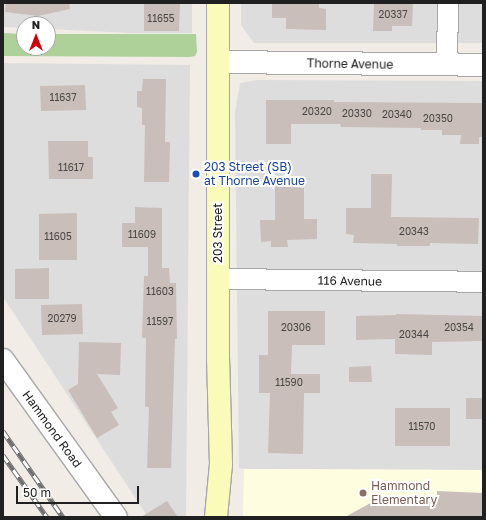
<!DOCTYPE html>
<html>
<head>
<meta charset="utf-8">
<style>
	body { margin:0 }
	#map { position:relative; width:486px; height:520px; overflow:hidden; background:#f1ece6; font-family:"Golos Text",sans-serif }
	div>[style] { position:absolute }
	[style*='--x'] { left:calc(var(--x)*1px); top:calc(var(--y)*1px); width:calc(var(--w)*1px); rotate:calc(var(--a)*1deg) }
	.residential>* { inset:0; background:#dedddd }
	.education>* { inset:0; background:#fffde0 }
	.forest>* { inset:0; background:#add199 }
	.building>* { inset:0; background:#c9beb9 }
	.roads { filter:drop-shadow(1px 0 #a7a7a7) drop-shadow(-1px 0 #a7a7a7) drop-shadow(0 1px #a7a7a7) drop-shadow(0 -1px #a7a7a7) }
	.minor>* { height:20px; margin:-10px; padding:0 10px; transform-origin:10px; border-radius:10px; background:#fff }
	.tertiary>* { height:22px; margin:-11px; padding:0 11px; transform-origin:11px; border-radius:11px; background:#fff }
	.secondary>* { height:22px; margin:-11px; padding:0 11px; transform-origin:11px; border-radius:11px; background:#fbfbb9 }
	.rail>* { height:4.5px; margin-top:-2.25px; transform-origin:0; background:repeating-linear-gradient(90deg,#fff 0 9px,#6e6e6e 0 18px); box-sizing:border-box; border-block:1px solid #6e6e6e }
	.dots>* { width:11px; height:11px; translate:-50% -50%; box-sizing:border-box; border:2px solid #fff; border-radius:50% }
	span { translate:-50% -50%; white-space:nowrap; text-align:center; line-height:1.15; -webkit-text-stroke:4px #fff; paint-order:stroke }
	.number-label { font-size:10px; color:#4a4846 }
	.number-label span { -webkit-text-stroke-width:0 }
	.street-label { font-size:12px; color:#202020 }
	.transit-label { font-size:12px; color:#164399 }
	.left { translate:0 -50%; text-align:left }
	.education-label { font-size:12px; color:#785e54 }
	.frame { position:absolute; inset:0; border:4px solid #202020; pointer-events:none }
	.north { position:absolute; left:16px; top:16px; width:40px; height:40px; box-sizing:border-box; background:#fff; border:1px solid #a6a6a6; border-radius:50%; rotate:0deg; font-size:11px; font-weight:700; line-height:16px; text-align:center; color:#202020 }
	.north::after { content:''; display:block; margin:auto; width:14px; height:18px; background:#cf000d; clip-path:polygon(50% 0,100% 100%,50% 72%,0 100%) }
	.scale { position:absolute; left:16px; top:486px; width:123px; height:18px; box-sizing:border-box; border:2px solid #202020; border-top:0; padding-left:5px; font-size:12px; line-height:14px; white-space:nowrap; color:#202020; -webkit-text-stroke:3px #fff; paint-order:stroke }
</style>
</head>
<body>
<div id="map">
	<div class="residential">
		<i style="clip-path:polygon(3px 3px,192px 3px,192px 33px,130px 33px,48px 29px,48px 24px,24px 24px,24px 28px,3px 27px)"></i>
		<i style="clip-path:polygon(241px 3px,483px 3px,483px 43px,254px 43px,241px 25px)"></i>
		<i style="clip-path:polygon(3px 63px,190px 65px,186px 517px,148px 517px,3px 297px)"></i>
		<i style="clip-path:polygon(257px 80px,483px 81px,483px 470px,244px 469px,239px 468px,235px 113px,240px 83px)"></i>
	</div>
	<div class="education">
		<i style="clip-path:polygon(244px 469px,483px 470px,483px 517px,243px 517px)"></i>
	</div>
	<div class="forest">
		<i style="clip-path:polygon(3px 33px,24px 34px,24px 48px,48px 48px,48px 34px,196px 34px,197px 52px,195px 56px,190px 57px,3px 56px)"></i>
	</div>
	<div class="building">
		<i style="clip-path:polygon(6px 3px,69px 3px,70px 9px,38px 16px,5px 12px)"></i>
		<i style="clip-path:polygon(144px 3px,180px 3px,179px 31px,144px 31px)"></i>
		<i style="clip-path:polygon(272px 3px,319px 3px,319px 8px,326px 9px,326px 30px,286px 29px,286px 18px,272px 18px)"></i>
		<i style="clip-path:polygon(374px 3px,413px 3px,412px 26px,392px 26px,392px 31px,373px 31px)"></i>
		<i style="clip-path:polygon(143px 79px,166px 79px,165px 142px,170px 142px,169px 182px,144px 182px,145px 125px,142px 125px,142px 108px,137px 107px,137px 91px,142px 91px)"></i>
		<i style="clip-path:polygon(85px 85px,86px 110px,41px 111px,40px 86px)"></i>
		<i style="clip-path:polygon(266px 100px,334px 100px,334px 102px,483px 103px,483px 137px,479px 137px,479px 144px,460px 144px,461px 135px,442px 135px,442px 130px,421px 130px,421px 128px,341px 127px,340px 124px,291px 124px,291px 144px,266px 144px)"></i>
		<i style="clip-path:polygon(48px 141px,88px 141px,88px 157px,93px 157px,93px 179px,49px 179px)"></i>
		<i style="clip-path:polygon(371px 174px,392px 174px,391px 217px,479px 218px,478px 244px,430px 243px,430px 246px,397px 246px,397px 244px,353px 243px,354px 235px,346px 234px,346px 208px,371px 208px)"></i>
		<i style="clip-path:polygon(275px 177px,295px 177px,294px 187px,304px 188px,304px 219px,317px 219px,317px 239px,287px 240px,288px 247px,271px 247px,271px 241px,261px 242px,260px 220px,275px 220px)"></i>
		<i style="clip-path:polygon(135px 207px,162px 208px,162px 268px,169px 268px,170px 283px,176px 283px,177px 339px,175px 339px,171px 468px,147px 468px,149px 407px,145px 407px,146px 338px,142px 338px,144px 276px,148px 276px,148px 247px,122px 247px,122px 223px,135px 223px)"></i>
		<i style="clip-path:polygon(77px 213px,77px 260px,39px 260px,39px 214px)"></i>
		<i style="clip-path:polygon(49px 268px,49px 299px,15px 299px,15px 269px)"></i>
		<i style="clip-path:polygon(82px 304px,83px 334px,42px 335px,41px 305px)"></i>
		<i style="clip-path:polygon(268px 311px,325px 311px,325px 345px,292px 345px,291px 374px,320px 374px,320px 393px,304px 393px,303px 454px,268px 453px,270px 393px,259px 393px,259px 355px,268px 355px)"></i>
		<i style="clip-path:polygon(396px 314px,483px 316px,483px 341px,432px 342px,432px 355px,395px 354px,395px 339px,356px 340px,356px 316px,396px 315px)"></i>
		<i style="clip-path:polygon(79px 342px,121px 343px,120px 375px,97px 374px,118px 408px,111px 412px,119px 425px,97px 438px,68px 390px,78px 384px)"></i>
		<i style="clip-path:polygon(371px 366px,372px 382px,349px 382px,349px 367px)"></i>
		<i style="clip-path:polygon(466px 398px,483px 398px,483px 419px,466px 419px)"></i>
		<i style="clip-path:polygon(395px 408px,450px 408px,450px 446px,395px 446px)"></i>
		<i style="clip-path:polygon(437px 491px,483px 493px,483px 517px,345px 517px,376px 500px,437px 502px)"></i>
		<i style="clip-path:polygon(167px 501px,178px 517px,141px 517px)"></i>
	</div>
	<div class="roads">
		<div class="minor">
			<i style="--x:447;--y:65;--w:62;--a:-89.1"></i>
			<i style="--x:218;--y:279;--w:265;--a:0.6"></i>
		</div>
		<div class="tertiary">
			<i style="--x:218;--y:62;--w:265;--a:0.6"></i>
			<i style="--x:3;--y:360;--w:193;--a:54.3"></i>
		</div>
		<div class="secondary">
			<i style="--x:216;--y:517;--w:53;--a:-84.6"></i>
			<i style="--x:221;--y:464;--w:106;--a:-91.6"></i>
			<i style="--x:218;--y:358;--w:355;--a:-90"></i>
		</div>
	</div>
	<div class="rail">
		<i style="--x:3;--y:431;--w:105;--a:55.1"></i>
		<i style="--x:3;--y:455;--w:76;--a:54.6"></i>
	</div>
	<div class="dots">
		<i style="left:196px;top:174px;background:#1a4fb4"></i>
		<i style="left:363px;top:493px;background:#8d6e63"></i>
	</div>
	<div class="number-label">
		<span style="left:393px;top:15px">20337</span>
		<span style="left:161px;top:19px">11655</span>
		<span style="left:63px;top:98px">11637</span>
		<span style="left:317px;top:112px">20320</span>
		<span style="left:357px;top:114px">20330</span>
		<span style="left:397px;top:115px">20340</span>
		<span style="left:438px;top:119px">20350</span>
		<span style="left:71px;top:168px">11617</span>
		<span style="left:414px;top:232px">20343</span>
		<span style="left:142px;top:235px">11609</span>
		<span style="left:58px;top:237px">11605</span>
		<span style="left:160px;top:292px">11603</span>
		<span style="left:62px;top:319px">20279</span>
		<span style="left:160px;top:322px">11597</span>
		<span style="left:296px;top:328px">20306</span>
		<span style="left:459px;top:328px">20354</span>
		<span style="left:414px;top:335px">20344</span>
		<span style="left:289px;top:383px">11590</span>
		<span style="left:422px;top:427px">11570</span>
	</div>
	<div class="street-label">
		<span style="left:350px;top:64px;rotate:1deg">Thorne Avenue</span>
		<span style="left:218px;top:233px;rotate:-90deg">203 Street</span>
		<span style="left:350px;top:281px;rotate:1deg">116 Avenue</span>
		<span style="left:52px;top:429px;rotate:54deg">Hammond Road</span>
	</div>
	<div class="transit-label">
		<span class="left" style="left:204px;top:174px">203 Street (SB)<br>at Thorne Avenue</span>
	</div>
	<div class="education-label">
		<span class="left" style="left:371px;top:493px">Hammond<br>Elementary</span>
	</div>
	<div class="frame"></div>
	<div class="north">N</div>
	<div class="scale">50 m</div>
</div>
</body>
</html>
